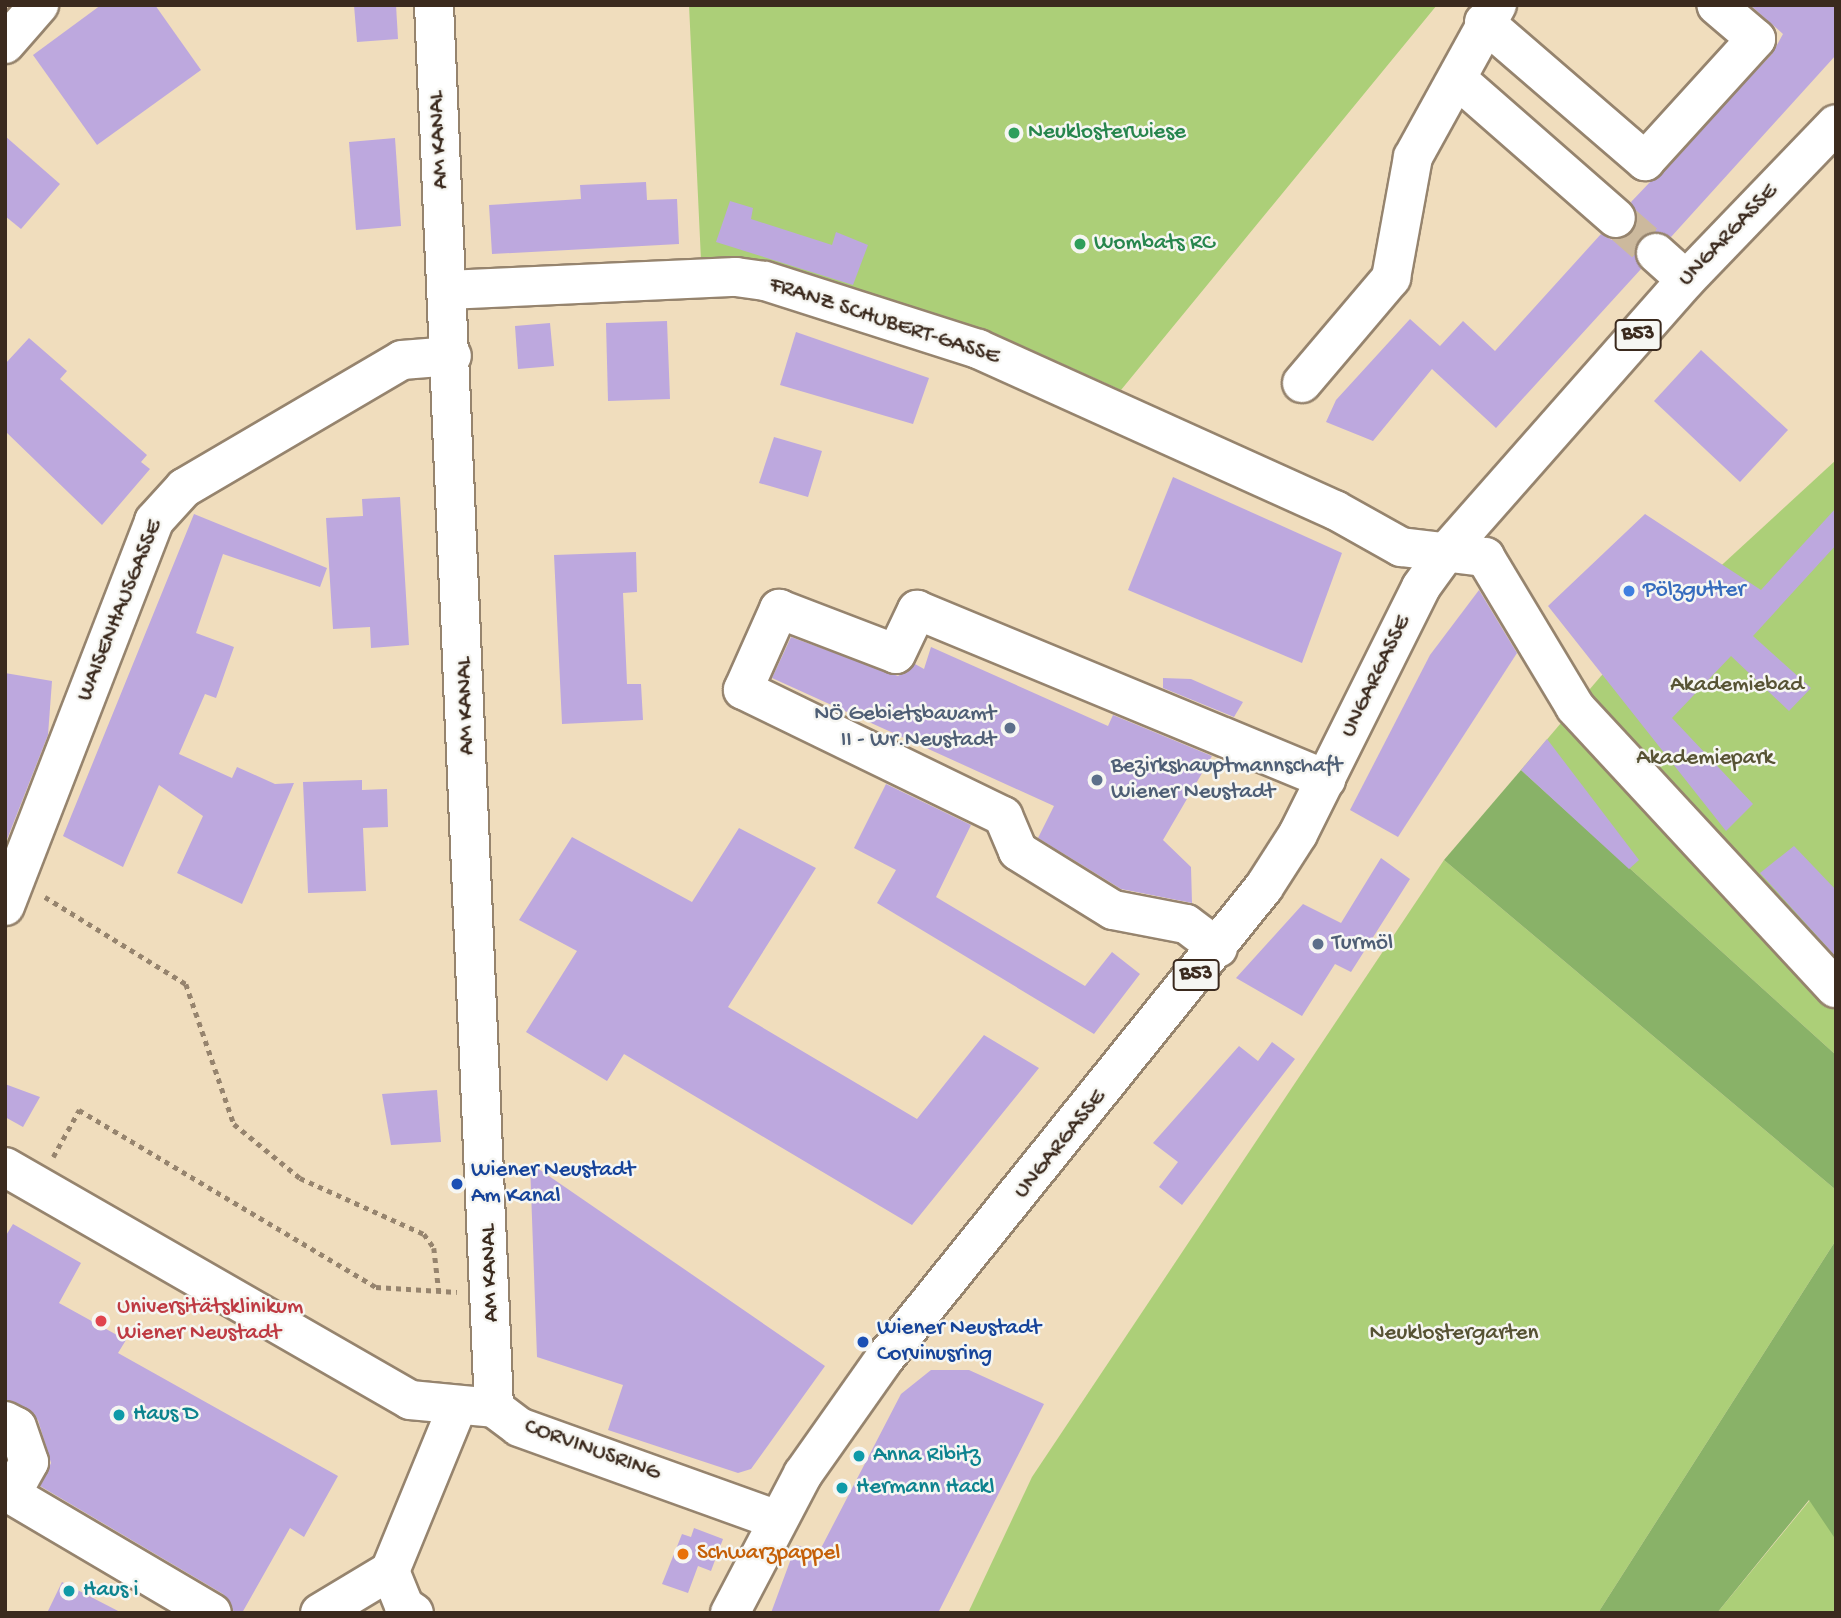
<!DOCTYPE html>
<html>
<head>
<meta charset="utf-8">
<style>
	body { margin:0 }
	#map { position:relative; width:1841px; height:1618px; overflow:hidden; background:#f0ddbd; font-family:"Gochi Hand",sans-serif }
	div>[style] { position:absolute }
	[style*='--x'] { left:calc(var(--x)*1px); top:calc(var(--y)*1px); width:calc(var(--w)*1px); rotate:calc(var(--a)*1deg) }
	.green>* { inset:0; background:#accf78 }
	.forest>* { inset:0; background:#89b268 }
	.building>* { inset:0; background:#bda8de }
	.minor-tunnel>* { height:38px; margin-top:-19px; transform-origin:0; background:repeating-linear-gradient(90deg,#ccb99d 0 38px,transparent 0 57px) }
	.path>* { height:4.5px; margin-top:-2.25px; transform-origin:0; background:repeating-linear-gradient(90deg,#96846e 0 5px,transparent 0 10px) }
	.roads { filter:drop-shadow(2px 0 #96846e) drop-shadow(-2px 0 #96846e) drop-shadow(0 2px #96846e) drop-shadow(0 -2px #96846e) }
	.minor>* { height:38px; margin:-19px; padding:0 19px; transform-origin:19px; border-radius:19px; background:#fff }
	.major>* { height:38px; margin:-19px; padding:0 19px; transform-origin:19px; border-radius:19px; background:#fff }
	.dots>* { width:19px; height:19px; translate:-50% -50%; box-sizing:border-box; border:4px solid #f6f6f2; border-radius:50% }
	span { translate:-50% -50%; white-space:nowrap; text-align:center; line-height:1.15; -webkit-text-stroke:5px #f6f6f2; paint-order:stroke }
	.shield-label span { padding:2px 5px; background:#f6f6f2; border:2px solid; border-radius:5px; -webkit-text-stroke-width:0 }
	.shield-label { font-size:21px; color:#3b2a1e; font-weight:700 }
	.leisure-label { font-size:23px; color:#27864d }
	.left { translate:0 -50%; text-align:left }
	.street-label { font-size:23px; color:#3b2a1e }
	.shop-label { font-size:23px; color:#366cbe }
	.park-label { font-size:23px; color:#575334 }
	.service-label { font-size:23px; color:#4e5e75 }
	.right { translate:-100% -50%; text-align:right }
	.transit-label { font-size:23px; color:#164399 }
	.health-label { font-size:23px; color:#be3a42 }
	.culture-label { font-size:23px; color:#0d838f }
	.food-label { font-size:23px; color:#c56008 }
	.frame { position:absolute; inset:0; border:7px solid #3b2a1e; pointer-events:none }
</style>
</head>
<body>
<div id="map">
	<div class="green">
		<i style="clip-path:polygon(689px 5px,1437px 5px,1121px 390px,989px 331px,751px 260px,701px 260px)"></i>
		<i style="clip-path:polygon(1836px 460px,1836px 1055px,1521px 770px,1601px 676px)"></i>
		<i style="clip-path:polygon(1444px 860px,1836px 1190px,1836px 1240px,1598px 1613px,968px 1613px,1032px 1477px)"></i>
		<i style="clip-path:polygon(1836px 1466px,1836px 1613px,1717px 1613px,1810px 1500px)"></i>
	</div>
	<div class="forest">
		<i style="clip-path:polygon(1521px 770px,1836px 1055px,1836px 1190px,1444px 860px)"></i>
		<i style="clip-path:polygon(1836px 1240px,1836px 1540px,1809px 1500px,1717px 1613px,1598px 1613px)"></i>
	</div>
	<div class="building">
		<i style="clip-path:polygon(101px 5px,155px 5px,201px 70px,97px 145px,33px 55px)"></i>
		<i style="clip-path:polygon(354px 5px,396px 5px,398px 39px,357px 42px)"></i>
		<i style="clip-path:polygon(1750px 5px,1836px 5px,1836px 55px,1671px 237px,1660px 232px,1640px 238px,1635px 249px,1641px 269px,1496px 428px,1432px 369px,1373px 441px,1326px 422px,1336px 400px,1410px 319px,1440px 346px,1463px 321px,1495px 351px,1601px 234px,1612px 240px,1632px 233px,1638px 222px,1631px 202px,1772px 54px,1783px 34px)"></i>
		<i style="clip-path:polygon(5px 136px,60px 184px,21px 229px,5px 216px)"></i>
		<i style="clip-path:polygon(395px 138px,401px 226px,356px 230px,349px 142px)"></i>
		<i style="clip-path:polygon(646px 182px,647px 200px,677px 199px,679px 244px,492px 254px,489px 205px,581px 199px,580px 185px)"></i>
		<i style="clip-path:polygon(730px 201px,753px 208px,751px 219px,832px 245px,836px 232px,868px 245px,853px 285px,716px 242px)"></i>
		<i style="clip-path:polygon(667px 321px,670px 399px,608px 401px,606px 323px)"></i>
		<i style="clip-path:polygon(550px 323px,554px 366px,518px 369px,515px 326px)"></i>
		<i style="clip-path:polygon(796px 332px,929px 378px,913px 424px,780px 385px)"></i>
		<i style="clip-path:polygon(29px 338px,67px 371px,60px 379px,147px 455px,141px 462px,150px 469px,102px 525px,5px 431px,5px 364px)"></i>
		<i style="clip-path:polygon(1701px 350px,1788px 430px,1740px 482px,1654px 401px)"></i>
		<i style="clip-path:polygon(774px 437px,822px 451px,808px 497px,759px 483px)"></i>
		<i style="clip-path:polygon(1173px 477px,1342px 553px,1302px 663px,1128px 590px)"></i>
		<i style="clip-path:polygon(400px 497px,409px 645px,371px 648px,370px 627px,333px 629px,326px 518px,363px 516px,362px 499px)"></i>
		<i style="clip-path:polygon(1836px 508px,1836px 545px,1753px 636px,1811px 688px,1789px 711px,1731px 656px,1672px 718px,1753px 804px,1726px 831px,1548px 606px,1645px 514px,1761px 590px)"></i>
		<i style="clip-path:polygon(194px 514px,327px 568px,320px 587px,223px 554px,196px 633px,234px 647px,216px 698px,205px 694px,179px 754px,232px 778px,237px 767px,275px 784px,294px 783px,242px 904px,177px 873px,203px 816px,159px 785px,123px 867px,63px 836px)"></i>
		<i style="clip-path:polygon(636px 552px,637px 592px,623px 593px,627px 684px,641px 684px,643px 720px,562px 724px,554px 555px)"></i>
		<i style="clip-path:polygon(1479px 590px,1517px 653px,1398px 837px,1350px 810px,1430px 655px)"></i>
		<i style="clip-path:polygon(791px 637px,898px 676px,915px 664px,924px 669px,931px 647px,1108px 726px,1113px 715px,1212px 756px,1163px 840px,1191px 867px,1192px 903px,1121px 889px,1038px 838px,1054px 806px,772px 678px)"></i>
		<i style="clip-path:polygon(5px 673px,52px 681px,48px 735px,6px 842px)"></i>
		<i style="clip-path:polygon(1163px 678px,1191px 679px,1243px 702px,1234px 717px,1163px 688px)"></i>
		<i style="clip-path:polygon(1547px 739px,1639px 860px,1629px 869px,1521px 770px)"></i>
		<i style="clip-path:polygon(362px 780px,362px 790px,387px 789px,388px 827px,363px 828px,366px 891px,308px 893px,303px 782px)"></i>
		<i style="clip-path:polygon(886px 784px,971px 825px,936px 897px,1085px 986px,1112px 952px,1140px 974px,1094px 1034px,877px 903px,896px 870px,854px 848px)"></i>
		<i style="clip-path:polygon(739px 828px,816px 868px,728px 1007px,917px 1119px,984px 1035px,1039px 1068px,912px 1225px,624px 1054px,607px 1081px,526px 1032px,577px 951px,519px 920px,572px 837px,692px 902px)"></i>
		<i style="clip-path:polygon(1794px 846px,1836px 890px,1836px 957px,1760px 873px)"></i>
		<i style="clip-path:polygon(1381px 858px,1410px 879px,1351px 972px,1335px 964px,1302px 1016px,1236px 978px,1303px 904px,1341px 923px)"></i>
		<i style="clip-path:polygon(1272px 1042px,1295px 1059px,1182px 1205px,1159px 1187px,1178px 1162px,1153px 1143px,1239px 1046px,1258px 1061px)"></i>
		<i style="clip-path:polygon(5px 1084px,40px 1097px,23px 1127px,5px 1117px)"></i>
		<i style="clip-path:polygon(437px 1090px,441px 1142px,391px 1145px,382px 1094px)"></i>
		<i style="clip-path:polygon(530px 1163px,825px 1366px,751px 1469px,738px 1473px,608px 1430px,623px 1385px,537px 1357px)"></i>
		<i style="clip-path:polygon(13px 1224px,81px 1263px,59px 1303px,126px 1340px,118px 1353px,338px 1476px,304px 1537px,290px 1528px,242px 1613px,234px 1612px,223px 1594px,40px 1486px,51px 1463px,38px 1420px,5px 1399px,5px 1237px)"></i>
		<i style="clip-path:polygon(931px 1370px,969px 1370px,1044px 1404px,938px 1613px,771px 1613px,796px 1545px,819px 1552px,901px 1394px)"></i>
		<i style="clip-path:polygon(694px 1528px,723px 1539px,711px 1571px,698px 1566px,688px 1593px,662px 1584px,682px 1534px,691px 1537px)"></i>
		<i style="clip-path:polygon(62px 1582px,122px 1613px,47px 1613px)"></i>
	</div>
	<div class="minor-tunnel">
		<i style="--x:1616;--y:218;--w:53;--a:41.2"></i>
	</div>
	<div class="path">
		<i style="--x:45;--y:897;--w:166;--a:31.7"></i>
		<i style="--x:186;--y:984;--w:148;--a:71.1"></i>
		<i style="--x:234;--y:1124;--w:85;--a:39.3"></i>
		<i style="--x:300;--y:1178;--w:136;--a:24.3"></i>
		<i style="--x:424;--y:1234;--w:17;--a:54"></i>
		<i style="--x:434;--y:1248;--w:44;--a:83.5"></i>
		<i style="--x:53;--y:1157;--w:54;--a:-61"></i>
		<i style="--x:79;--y:1110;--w:346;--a:30.8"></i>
		<i style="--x:376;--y:1287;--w:81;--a:3.5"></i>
	</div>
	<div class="roads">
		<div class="minor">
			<i style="--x:434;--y:5;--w:1404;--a:87.55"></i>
			<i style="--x:1484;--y:22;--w:213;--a:40.8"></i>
			<i style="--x:1645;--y:161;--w:165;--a:-47.7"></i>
			<i style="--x:1756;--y:39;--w:52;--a:-139.6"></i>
			<i style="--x:5;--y:44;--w:52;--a:-48.9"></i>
			<i style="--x:1457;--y:79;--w:211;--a:41.2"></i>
			<i style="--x:1656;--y:253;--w:40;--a:42"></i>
			<i style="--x:447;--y:290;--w:289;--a:-2.6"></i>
			<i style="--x:736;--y:277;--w:29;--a:8"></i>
			<i style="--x:765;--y:281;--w:224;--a:17.7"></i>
			<i style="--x:978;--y:349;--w:392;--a:24.3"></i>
			<i style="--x:1335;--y:510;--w:76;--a:29.3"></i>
			<i style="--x:1401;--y:547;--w:85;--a:6.8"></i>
			<i style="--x:1485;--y:557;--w:175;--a:59"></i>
			<i style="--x:1575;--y:707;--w:383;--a:47.2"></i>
			<i style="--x:1302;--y:383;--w:138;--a:-49.7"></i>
			<i style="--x:1391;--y:278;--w:123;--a:-79.7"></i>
			<i style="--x:1413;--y:157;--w:174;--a:-61.1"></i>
			<i style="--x:5;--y:906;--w:413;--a:-68.8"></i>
			<i style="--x:154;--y:521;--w:45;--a:-47.7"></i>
			<i style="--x:184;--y:488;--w:253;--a:-30.4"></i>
			<i style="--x:402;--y:360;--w:50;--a:-4.6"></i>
			<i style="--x:1218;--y:948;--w:40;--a:-143"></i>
			<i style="--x:1186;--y:924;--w:74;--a:-169.1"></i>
			<i style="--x:1113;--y:910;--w:112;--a:-148.2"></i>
			<i style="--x:1018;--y:851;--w:38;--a:-113"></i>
			<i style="--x:1003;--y:816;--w:289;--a:-154.1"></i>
			<i style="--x:743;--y:690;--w:89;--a:-66"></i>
			<i style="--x:779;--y:609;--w:125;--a:21"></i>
			<i style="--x:896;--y:654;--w:49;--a:-64.5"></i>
			<i style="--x:917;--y:610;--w:443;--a:22.5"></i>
			<i style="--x:5;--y:1167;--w:467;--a:29.9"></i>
			<i style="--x:410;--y:1400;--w:84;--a:5.4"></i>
			<i style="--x:494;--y:1408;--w:31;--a:37"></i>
			<i style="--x:519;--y:1427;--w:274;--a:19.8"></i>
			<i style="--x:5;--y:1421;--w:13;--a:27"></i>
			<i style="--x:17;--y:1427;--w:37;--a:71"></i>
			<i style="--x:29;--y:1462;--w:37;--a:119"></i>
			<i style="--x:5;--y:1491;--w:240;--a:30.5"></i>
			<i style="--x:390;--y:1571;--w:38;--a:68"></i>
			<i style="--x:404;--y:1606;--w:12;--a:35"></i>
			<i style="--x:320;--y:1613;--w:82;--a:-31"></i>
			<i style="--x:390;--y:1571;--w:176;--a:-67.7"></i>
		</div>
		<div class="major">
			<i style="--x:730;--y:1613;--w:157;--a:-62.3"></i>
			<i style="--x:803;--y:1474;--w:141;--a:-54.8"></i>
			<i style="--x:884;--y:1359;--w:606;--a:-51.16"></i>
			<i style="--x:1264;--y:887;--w:63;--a:-57.3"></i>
			<i style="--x:1298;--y:834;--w:276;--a:-63.5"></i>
			<i style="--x:1421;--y:587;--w:44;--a:-54.2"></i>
			<i style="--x:1447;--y:551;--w:361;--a:-48.6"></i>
			<i style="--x:1686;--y:280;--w:216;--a:-46.1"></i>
		</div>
	</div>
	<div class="dots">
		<i style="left:1014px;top:133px;background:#2e9e5b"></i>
		<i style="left:1080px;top:244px;background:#2e9e5b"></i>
		<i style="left:1629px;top:591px;background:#3f7fe0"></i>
		<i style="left:1010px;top:728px;background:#5c6f8a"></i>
		<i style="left:1097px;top:780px;background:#5c6f8a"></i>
		<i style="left:1318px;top:944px;background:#5c6f8a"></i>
		<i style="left:457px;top:1184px;background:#1a4fb4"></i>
		<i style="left:101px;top:1321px;background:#e0444e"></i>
		<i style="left:863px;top:1342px;background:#1a4fb4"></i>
		<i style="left:119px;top:1415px;background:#0f9aa8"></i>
		<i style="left:859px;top:1456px;background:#0f9aa8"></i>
		<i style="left:842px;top:1488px;background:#0f9aa8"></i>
		<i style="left:683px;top:1554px;background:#e8710a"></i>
		<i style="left:69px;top:1591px;background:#0f9aa8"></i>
	</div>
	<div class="shield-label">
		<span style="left:1638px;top:335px">B53</span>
		<span style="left:1196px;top:975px">B53</span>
	</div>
	<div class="leisure-label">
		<span class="left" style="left:1028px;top:133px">Neuklosterwiese</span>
		<span class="left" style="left:1094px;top:244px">Wombats RC</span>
	</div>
	<div class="street-label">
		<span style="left:440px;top:140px;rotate:-93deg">AM KANAL</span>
		<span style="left:1729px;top:236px;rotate:-46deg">UNGARGASSE</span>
		<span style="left:884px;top:322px;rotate:18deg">FRANZ SCHUBERT-GASSE</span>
		<span style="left:121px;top:611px;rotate:-68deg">WAISENHAUSGASSE</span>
		<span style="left:1377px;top:677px;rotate:-64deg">UNGARGASSE</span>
		<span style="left:467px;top:706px;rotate:-92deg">AM KANAL</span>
		<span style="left:1061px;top:1145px;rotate:-51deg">UNGARGASSE</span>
		<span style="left:491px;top:1273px;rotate:-92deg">AM KANAL</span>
		<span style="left:592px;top:1451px;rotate:20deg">CORVINUSRING</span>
	</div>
	<div class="shop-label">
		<span class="left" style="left:1643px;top:591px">Pölzgutter</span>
	</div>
	<div class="park-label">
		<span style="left:1737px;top:686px">Akademiebad</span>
		<span style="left:1705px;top:759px">Akademiepark</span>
		<span style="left:1454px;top:1334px">Neuklostergarten</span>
	</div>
	<div class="service-label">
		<span class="right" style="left:996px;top:728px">NÖ Gebietsbauamt<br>II - Wr.Neustadt</span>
		<span class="left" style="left:1111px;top:780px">Bezirkshauptmannschaft<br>Wiener Neustadt</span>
		<span class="left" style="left:1332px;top:944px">Turmöl</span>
	</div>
	<div class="transit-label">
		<span class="left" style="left:471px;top:1184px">Wiener Neustadt<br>Am Kanal</span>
		<span class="left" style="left:877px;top:1342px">Wiener Neustadt<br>Corvinusring</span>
	</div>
	<div class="health-label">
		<span class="left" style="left:117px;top:1321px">Universitätsklinikum<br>Wiener Neustadt</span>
	</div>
	<div class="culture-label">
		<span class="left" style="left:133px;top:1415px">Haus D</span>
		<span class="left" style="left:873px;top:1456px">Anna Ribitz</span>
		<span class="left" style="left:856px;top:1488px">Hermann Hackl</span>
		<span class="left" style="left:83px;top:1591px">Haus i</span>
	</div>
	<div class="food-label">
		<span class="left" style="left:697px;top:1554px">Schwarzpappel</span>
	</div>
	<div class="frame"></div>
</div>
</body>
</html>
